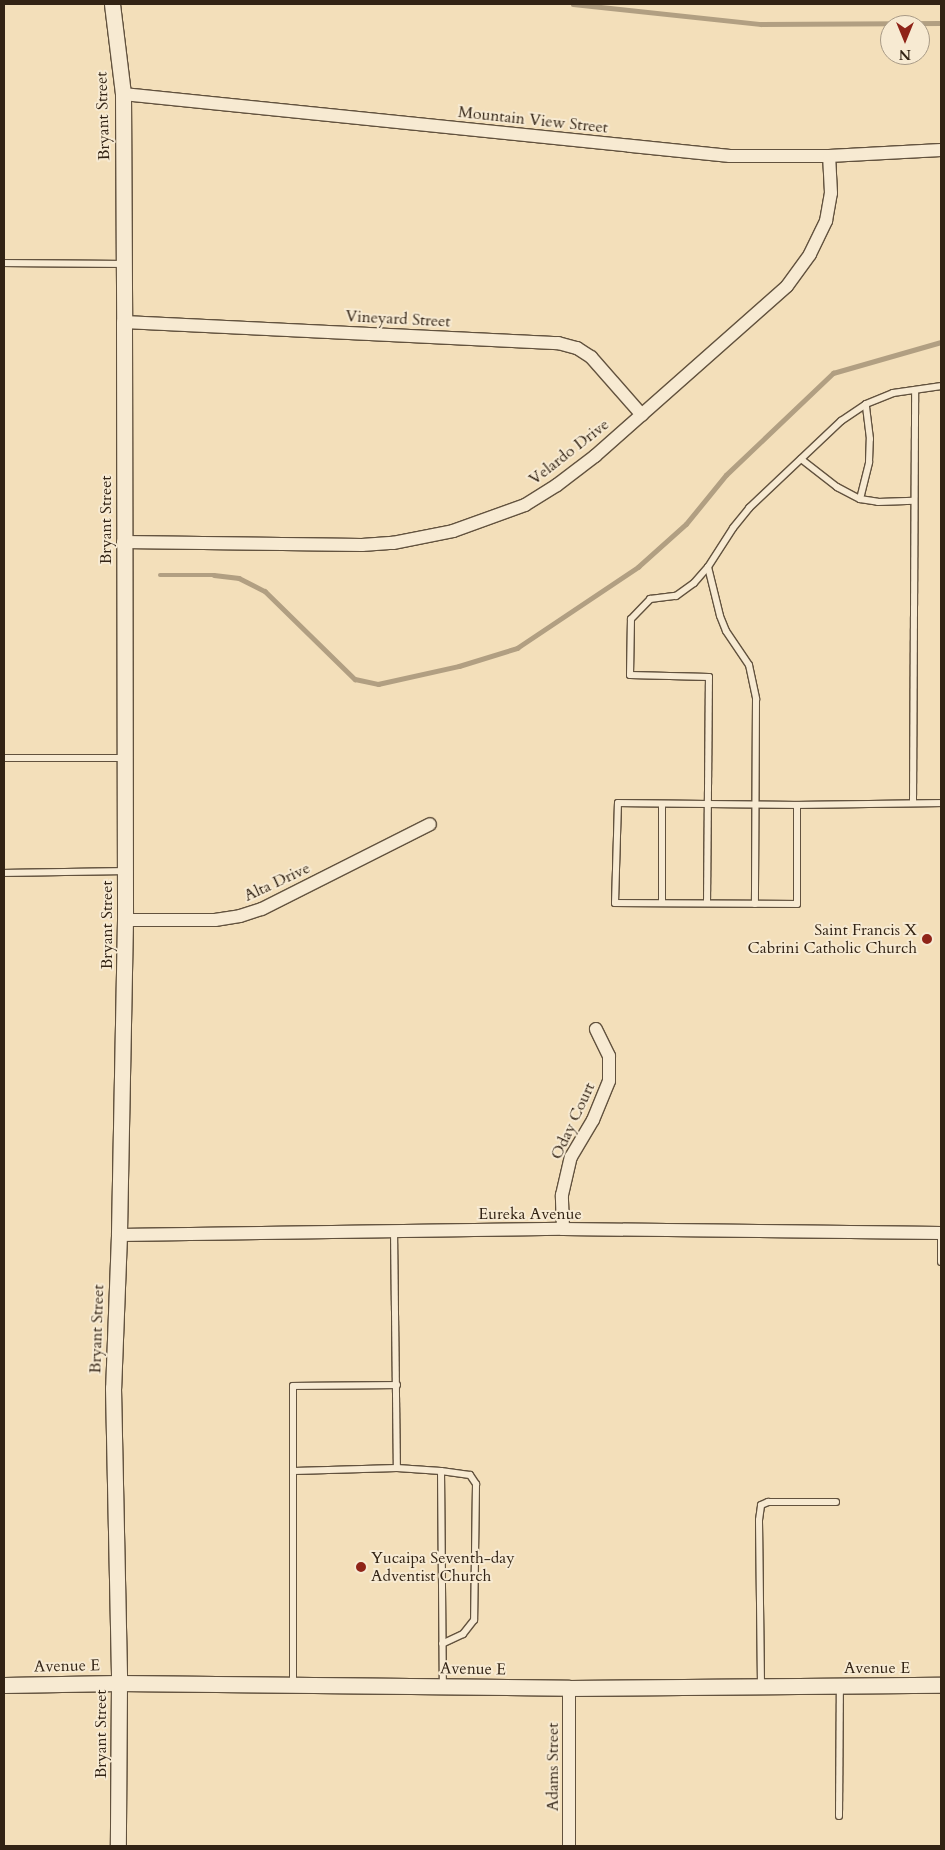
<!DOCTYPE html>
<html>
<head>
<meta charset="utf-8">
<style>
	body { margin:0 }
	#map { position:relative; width:945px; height:1850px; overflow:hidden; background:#f3dfba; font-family:Cardo,serif }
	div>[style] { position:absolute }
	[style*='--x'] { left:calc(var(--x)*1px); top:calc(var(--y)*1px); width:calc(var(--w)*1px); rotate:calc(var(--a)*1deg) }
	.stream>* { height:4.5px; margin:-2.25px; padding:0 2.25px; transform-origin:2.25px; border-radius:2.25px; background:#b19f82 }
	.roads { filter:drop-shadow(1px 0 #62523e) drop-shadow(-1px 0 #62523e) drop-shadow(0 1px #62523e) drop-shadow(0 -1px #62523e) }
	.service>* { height:6px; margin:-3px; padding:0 3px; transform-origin:3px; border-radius:3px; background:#f7ead2 }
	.minor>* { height:12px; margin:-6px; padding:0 6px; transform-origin:6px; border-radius:6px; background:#f7ead2 }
	.tertiary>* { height:15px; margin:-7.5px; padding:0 7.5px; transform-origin:7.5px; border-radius:7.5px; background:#f7ead2 }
	.dots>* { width:14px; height:14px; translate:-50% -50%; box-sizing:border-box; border:2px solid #f7ead2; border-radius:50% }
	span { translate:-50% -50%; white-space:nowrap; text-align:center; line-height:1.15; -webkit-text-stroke:4px #f7ead2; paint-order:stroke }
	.street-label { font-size:16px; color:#322314 }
	.poi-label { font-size:16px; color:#322314 }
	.right { translate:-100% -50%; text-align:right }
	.left { translate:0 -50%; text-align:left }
	.frame { position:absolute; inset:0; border:5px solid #322314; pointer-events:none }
	.north { position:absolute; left:880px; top:15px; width:50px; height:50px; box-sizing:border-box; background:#f7ead2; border:1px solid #a89a86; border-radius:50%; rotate:180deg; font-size:14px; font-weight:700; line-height:20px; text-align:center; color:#322314 }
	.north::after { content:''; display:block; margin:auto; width:18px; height:22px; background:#8f2418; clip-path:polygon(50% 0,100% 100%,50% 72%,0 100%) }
</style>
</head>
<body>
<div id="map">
	<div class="stream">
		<i style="--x:573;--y:4;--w:189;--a:6.1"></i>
		<i style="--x:761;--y:24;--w:180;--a:-0.3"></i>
		<i style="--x:160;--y:575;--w:54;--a:0"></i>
		<i style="--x:214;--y:575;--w:25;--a:7"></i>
		<i style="--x:239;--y:578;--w:29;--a:27"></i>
		<i style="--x:265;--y:591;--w:126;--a:44.4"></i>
		<i style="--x:355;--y:679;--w:24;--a:12"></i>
		<i style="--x:378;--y:684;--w:83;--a:-12.5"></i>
		<i style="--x:459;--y:666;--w:61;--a:-17.2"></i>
		<i style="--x:517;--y:648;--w:146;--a:-33.8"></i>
		<i style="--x:638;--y:567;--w:64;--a:-41.9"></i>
		<i style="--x:686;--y:524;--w:63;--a:-50.8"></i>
		<i style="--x:726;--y:475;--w:148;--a:-43.6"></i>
		<i style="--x:833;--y:373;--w:112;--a:-16"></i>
	</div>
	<div class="roads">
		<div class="service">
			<i style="--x:4;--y:263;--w:120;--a:0.5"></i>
			<i style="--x:801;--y:459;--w:46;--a:37.9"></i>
			<i style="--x:837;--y:487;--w:26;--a:28"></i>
			<i style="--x:860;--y:499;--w:18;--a:9"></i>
			<i style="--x:878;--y:502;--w:36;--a:-2"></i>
			<i style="--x:860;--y:499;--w:38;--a:-76"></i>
			<i style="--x:869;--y:462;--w:23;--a:-88"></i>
			<i style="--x:870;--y:439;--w:35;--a:-97"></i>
			<i style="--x:708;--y:567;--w:50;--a:76.2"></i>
			<i style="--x:720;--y:616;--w:16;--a:68"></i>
			<i style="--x:726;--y:631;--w:41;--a:55.9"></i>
			<i style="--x:749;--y:665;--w:35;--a:78"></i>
			<i style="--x:756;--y:699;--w:205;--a:90.3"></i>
			<i style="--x:4;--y:758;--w:120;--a:0"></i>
			<i style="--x:618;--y:803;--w:179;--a:0.6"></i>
			<i style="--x:797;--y:805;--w:99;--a:90"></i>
			<i style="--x:797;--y:904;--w:182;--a:-179.7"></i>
			<i style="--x:615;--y:903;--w:100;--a:-88.3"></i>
			<i style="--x:913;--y:803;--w:413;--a:-89.7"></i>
			<i style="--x:797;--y:805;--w:144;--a:-0.8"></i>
			<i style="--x:4;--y:873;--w:121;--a:-0.9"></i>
			<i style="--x:662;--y:903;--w:99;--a:-90"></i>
			<i style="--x:707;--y:903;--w:226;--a:-89.5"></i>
			<i style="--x:709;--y:677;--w:79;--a:-178.5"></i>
			<i style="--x:630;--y:675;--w:56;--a:-89"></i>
			<i style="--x:631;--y:619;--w:28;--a:-46"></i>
			<i style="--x:650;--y:599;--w:26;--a:-7"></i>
			<i style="--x:676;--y:596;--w:22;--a:-36"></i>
			<i style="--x:694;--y:583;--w:21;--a:-49"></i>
			<i style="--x:708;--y:567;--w:46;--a:-57.3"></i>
			<i style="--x:733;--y:528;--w:26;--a:-51"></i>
			<i style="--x:749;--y:508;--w:127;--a:-43.4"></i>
			<i style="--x:841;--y:421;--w:30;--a:-34"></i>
			<i style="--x:866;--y:404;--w:29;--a:-22"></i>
			<i style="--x:893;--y:393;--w:49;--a:-8.3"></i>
			<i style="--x:394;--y:1231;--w:237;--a:89.3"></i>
			<i style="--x:397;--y:1468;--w:44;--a:3.9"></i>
			<i style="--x:441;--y:1471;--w:215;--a:89.5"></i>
			<i style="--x:941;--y:1233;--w:29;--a:90"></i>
			<i style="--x:294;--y:1471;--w:103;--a:-1.7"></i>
			<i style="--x:441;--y:1471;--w:29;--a:8"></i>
			<i style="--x:470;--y:1475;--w:11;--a:56"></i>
			<i style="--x:476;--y:1484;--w:136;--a:90.8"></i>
			<i style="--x:474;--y:1620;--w:18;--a:128"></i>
			<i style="--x:463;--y:1634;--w:23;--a:155"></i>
			<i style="--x:293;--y:1685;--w:299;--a:-90"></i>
			<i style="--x:293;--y:1386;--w:104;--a:-0.6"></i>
			<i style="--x:761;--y:1685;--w:165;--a:-90.7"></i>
			<i style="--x:759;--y:1520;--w:15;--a:-82"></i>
			<i style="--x:761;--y:1505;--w:8;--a:-23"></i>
			<i style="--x:768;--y:1502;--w:68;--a:0"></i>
			<i style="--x:839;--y:1816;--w:130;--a:-89.6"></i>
		</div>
		<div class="minor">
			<i style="--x:123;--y:94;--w:610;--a:5.83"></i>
			<i style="--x:730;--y:156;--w:99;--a:0"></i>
			<i style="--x:829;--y:156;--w:112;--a:-3.1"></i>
			<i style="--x:124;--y:322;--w:435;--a:2.8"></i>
			<i style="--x:558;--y:343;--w:20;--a:15"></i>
			<i style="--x:577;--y:348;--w:17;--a:33"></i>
			<i style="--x:591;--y:357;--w:77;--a:48.7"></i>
			<i style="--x:123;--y:542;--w:239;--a:0.7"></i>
			<i style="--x:362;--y:545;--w:31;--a:-4"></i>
			<i style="--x:393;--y:543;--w:61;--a:-11.3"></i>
			<i style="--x:453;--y:531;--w:77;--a:-19.9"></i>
			<i style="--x:525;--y:505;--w:38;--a:-32"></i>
			<i style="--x:557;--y:485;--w:48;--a:-37.3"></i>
			<i style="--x:595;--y:456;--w:256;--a:-41.5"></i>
			<i style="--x:787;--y:286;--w:39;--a:-54"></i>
			<i style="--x:810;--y:254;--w:37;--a:-64"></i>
			<i style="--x:826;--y:221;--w:28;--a:-80"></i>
			<i style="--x:831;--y:193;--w:37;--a:-93"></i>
			<i style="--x:125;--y:920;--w:90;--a:0"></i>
			<i style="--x:215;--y:920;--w:25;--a:-9"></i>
			<i style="--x:240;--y:916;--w:23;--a:-18"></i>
			<i style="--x:262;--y:909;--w:188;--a:-26.8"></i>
			<i style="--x:563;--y:1229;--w:34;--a:-92"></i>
			<i style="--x:562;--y:1195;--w:39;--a:-77"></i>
			<i style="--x:571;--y:1157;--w:43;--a:-59.3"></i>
			<i style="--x:593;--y:1120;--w:42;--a:-67.7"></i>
			<i style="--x:609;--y:1081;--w:25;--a:-90"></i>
			<i style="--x:609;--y:1056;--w:30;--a:-116"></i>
			<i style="--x:119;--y:1235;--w:444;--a:-0.8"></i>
			<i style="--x:563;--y:1229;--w:378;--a:0.6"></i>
			<i style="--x:569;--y:1688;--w:158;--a:90"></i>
		</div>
		<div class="tertiary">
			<i style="--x:112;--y:4;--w:91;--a:83"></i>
			<i style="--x:123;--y:94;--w:228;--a:89.7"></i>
			<i style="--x:124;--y:322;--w:598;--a:89.9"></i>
			<i style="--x:125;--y:920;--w:315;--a:91.1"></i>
			<i style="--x:119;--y:1235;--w:153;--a:92.2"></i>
			<i style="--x:113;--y:1388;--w:295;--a:88.8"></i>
			<i style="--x:119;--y:1683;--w:163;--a:90.4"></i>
			<i style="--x:4;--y:1685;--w:115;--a:-1"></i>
			<i style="--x:119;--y:1683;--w:450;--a:0.6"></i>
			<i style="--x:569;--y:1688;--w:372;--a:-0.5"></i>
		</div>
	</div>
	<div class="dots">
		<i style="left:927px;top:939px;background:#8f2418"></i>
		<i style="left:361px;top:1567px;background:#8f2418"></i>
	</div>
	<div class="street-label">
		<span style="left:103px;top:116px;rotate:-92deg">Bryant Street</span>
		<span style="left:533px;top:120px;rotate:6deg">Mountain View Street</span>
		<span style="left:398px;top:319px;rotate:3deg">Vineyard Street</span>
		<span style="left:569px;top:452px;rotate:-38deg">Velardo Drive</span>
		<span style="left:106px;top:520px;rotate:-90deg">Bryant Street</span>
		<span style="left:277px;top:882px;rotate:-25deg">Alta Drive</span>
		<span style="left:107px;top:925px;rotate:-90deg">Bryant Street</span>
		<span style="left:573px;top:1121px;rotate:-65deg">Oday Court</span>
		<span style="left:530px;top:1214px">Eureka Avenue</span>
		<span style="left:97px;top:1329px;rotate:-88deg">Bryant Street</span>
		<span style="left:67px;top:1666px;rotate:-1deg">Avenue E</span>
		<span style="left:877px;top:1668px">Avenue E</span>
		<span style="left:473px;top:1669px;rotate:1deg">Avenue E</span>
		<span style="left:101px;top:1734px;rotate:-90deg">Bryant Street</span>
		<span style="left:553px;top:1767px;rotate:-90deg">Adams Street</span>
	</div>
	<div class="poi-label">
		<span class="right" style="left:917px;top:939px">Saint Francis X<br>Cabrini Catholic Church</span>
		<span class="left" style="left:371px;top:1567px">Yucaipa Seventh-day<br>Adventist Church</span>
	</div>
	<div class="frame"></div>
	<div class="north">N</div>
</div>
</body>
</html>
